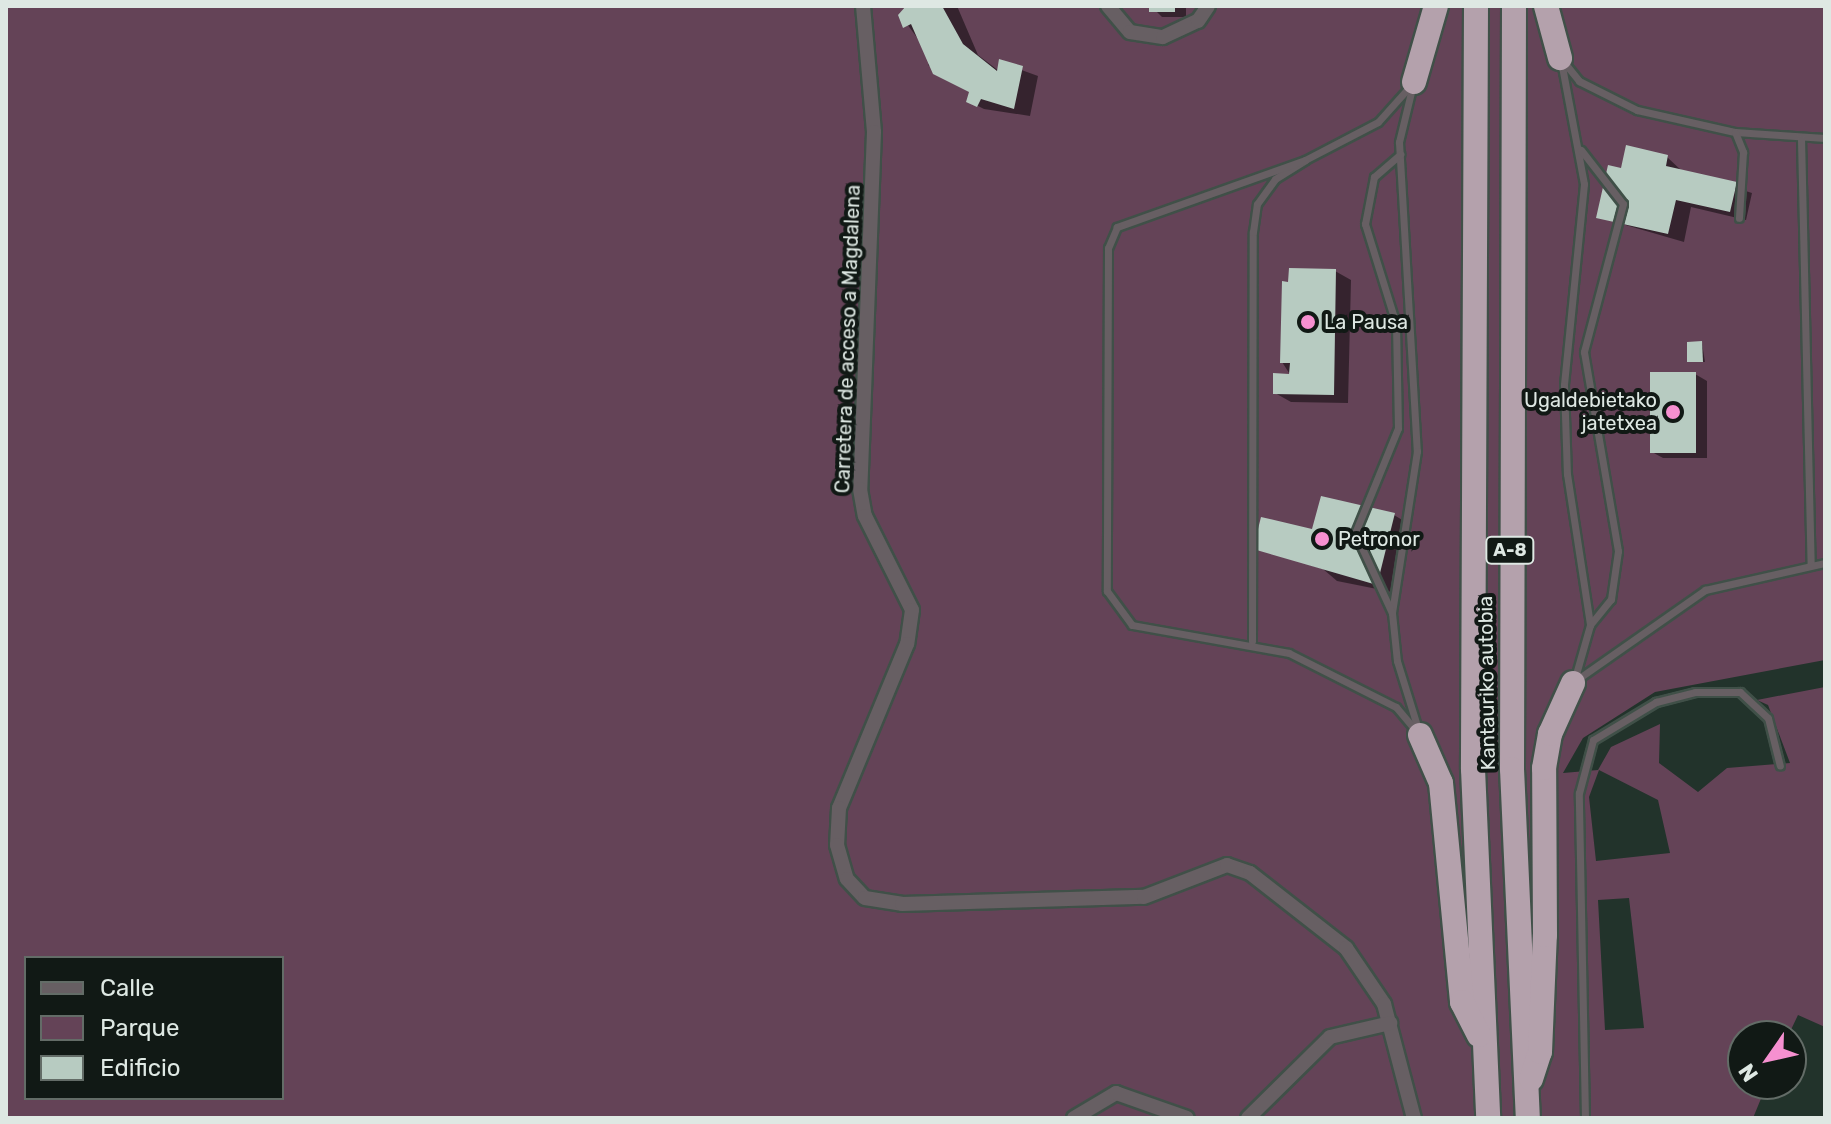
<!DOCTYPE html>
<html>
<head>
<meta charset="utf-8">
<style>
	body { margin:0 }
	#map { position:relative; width:1831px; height:1124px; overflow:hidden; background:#22332b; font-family:Rubik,sans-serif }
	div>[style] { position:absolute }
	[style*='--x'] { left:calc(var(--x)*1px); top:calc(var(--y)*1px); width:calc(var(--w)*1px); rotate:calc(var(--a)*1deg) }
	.green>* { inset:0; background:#644357 }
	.shadow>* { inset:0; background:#0007 }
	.building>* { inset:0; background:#b7cbc1 }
	.roads { filter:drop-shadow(2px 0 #405048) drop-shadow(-2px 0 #405048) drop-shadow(0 2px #405048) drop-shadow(0 -2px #405048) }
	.service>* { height:7px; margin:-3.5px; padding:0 3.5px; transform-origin:3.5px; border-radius:3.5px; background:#675f63 }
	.minor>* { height:14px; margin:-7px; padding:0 7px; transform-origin:7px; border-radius:7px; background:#675f63 }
	.motorway>* { height:24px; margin:-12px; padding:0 12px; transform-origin:12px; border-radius:12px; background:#b4a1ac }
	.dots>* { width:22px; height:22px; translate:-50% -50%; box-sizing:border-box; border:4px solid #111915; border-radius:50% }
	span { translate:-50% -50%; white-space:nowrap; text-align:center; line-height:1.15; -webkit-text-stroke:8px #111915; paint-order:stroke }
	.shield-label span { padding:2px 6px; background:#111915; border:2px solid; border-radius:6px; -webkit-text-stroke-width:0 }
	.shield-label { font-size:18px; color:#dee8e3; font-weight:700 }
	.poi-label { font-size:20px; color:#dee8e3 }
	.left { translate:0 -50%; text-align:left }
	.right { translate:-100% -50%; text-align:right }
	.street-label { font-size:20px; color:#dee8e3 }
	.frame { position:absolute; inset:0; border:8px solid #dee8e3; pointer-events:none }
	.legend { position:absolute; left:24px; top:956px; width:260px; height:144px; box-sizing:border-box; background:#111915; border:2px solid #636c67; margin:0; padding:10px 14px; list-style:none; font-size:24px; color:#dee8e3 }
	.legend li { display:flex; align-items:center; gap:16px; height:40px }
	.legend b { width:40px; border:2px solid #636c67 }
	.north { position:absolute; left:1727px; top:1020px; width:80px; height:80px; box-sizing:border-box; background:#111915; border:2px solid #636c67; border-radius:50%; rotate:236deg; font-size:22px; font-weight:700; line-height:32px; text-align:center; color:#dee8e3 }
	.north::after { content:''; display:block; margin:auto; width:28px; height:36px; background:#f690d0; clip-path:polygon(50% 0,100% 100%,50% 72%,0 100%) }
</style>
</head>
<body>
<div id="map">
	<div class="green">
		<i style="clip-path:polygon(evenodd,6px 6px,1825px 6px,1825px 660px,1655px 692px,1583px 738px,1563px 773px,1598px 770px,1611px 747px,1660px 724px,1659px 763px,1698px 792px,1727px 768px,1790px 763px,1768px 705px,1757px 700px,1825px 687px,1825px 1027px,1798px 1015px,1788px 1036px,1743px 1036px,1743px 1084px,1767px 1084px,1753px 1118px,6px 1118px,6px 6px,1599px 770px,1658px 800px,1670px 853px,1596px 861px,1589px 797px,1599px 770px,6px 6px,1629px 898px,1644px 1028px,1605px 1030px,1598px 900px,1629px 898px,6px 6px,26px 958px,282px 958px,282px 1098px,26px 1098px,26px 958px)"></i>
	</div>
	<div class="shadow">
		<i style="clip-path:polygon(908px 6px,957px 6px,978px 55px,999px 71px,1000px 62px,1038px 76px,1030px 116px,984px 109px,968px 101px,971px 91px,928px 65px,933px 59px,901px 16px)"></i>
		<i style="clip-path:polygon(1151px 6px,1186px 6px,1186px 17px,1162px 17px)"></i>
		<i style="clip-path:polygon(1667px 157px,1682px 171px,1752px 193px,1746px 220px,1691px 207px,1684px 242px,1598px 217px,1622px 170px)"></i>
		<i style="clip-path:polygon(1335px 271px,1351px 280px,1348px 403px,1291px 402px,1275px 393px,1291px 376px,1282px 362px)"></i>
		<i style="clip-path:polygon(1702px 343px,1705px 362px,1689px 361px)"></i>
		<i style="clip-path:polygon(1695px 374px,1707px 381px,1707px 458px,1663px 458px,1652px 452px)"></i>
		<i style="clip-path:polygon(1394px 515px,1409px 524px,1392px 592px,1337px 581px,1323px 569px,1255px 548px)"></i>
	</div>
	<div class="building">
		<i style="clip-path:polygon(906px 6px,942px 6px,963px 44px,997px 71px,999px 59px,1023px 66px,1014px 109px,981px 99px,977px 107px,966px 102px,969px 92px,933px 74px,911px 24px,903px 28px,898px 15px)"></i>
		<i style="clip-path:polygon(1149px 6px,1175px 6px,1175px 12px,1149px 12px)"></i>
		<i style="clip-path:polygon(1626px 145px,1668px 155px,1666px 166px,1737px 182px,1730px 212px,1676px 200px,1668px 234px,1596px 218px,1608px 165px,1621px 168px)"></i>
		<i style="clip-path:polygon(1289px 268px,1336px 269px,1334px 395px,1273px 394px,1273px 373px,1289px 374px,1290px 363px,1280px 363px,1282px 281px,1288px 282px)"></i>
		<i style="clip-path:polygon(1702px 341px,1703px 362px,1687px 362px,1687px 342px)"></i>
		<i style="clip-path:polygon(1650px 372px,1696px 372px,1696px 453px,1650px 453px)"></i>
		<i style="clip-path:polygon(1321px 496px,1395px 513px,1377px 585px,1253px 549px,1261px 517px,1312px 529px)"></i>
	</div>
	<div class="roads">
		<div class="service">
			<i style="--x:1561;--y:61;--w:125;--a:79.4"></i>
			<i style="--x:1584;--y:184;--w:202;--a:95.7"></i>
			<i style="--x:1564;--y:385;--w:89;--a:88.1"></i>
			<i style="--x:1567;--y:474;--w:153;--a:81.3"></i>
			<i style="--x:1590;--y:625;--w:58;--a:105.9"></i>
			<i style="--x:1563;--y:61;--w:26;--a:51"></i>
			<i style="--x:1579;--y:81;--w:65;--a:26.6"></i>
			<i style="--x:1637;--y:110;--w:100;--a:12.7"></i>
			<i style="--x:1735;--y:132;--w:90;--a:3.8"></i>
			<i style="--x:1413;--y:84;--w:60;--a:103.6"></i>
			<i style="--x:1399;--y:142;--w:310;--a:86.7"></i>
			<i style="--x:1417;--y:451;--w:164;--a:98.8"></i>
			<i style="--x:1392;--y:613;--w:48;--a:84.1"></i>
			<i style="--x:1397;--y:661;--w:74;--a:72.8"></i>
			<i style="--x:1735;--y:132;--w:22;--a:68"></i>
			<i style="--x:1743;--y:152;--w:66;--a:93.5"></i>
			<i style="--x:1801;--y:138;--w:427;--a:88.7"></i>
			<i style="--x:1581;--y:150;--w:68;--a:52.1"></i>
			<i style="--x:1623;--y:204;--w:153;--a:104.8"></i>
			<i style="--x:1584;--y:352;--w:202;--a:80.3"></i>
			<i style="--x:1618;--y:551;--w:49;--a:98.3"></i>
			<i style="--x:1611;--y:599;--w:33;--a:129"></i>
			<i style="--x:1305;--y:160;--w:82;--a:-27.5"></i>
			<i style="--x:1378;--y:122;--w:51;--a:-48.2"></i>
			<i style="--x:1392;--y:613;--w:88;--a:-114.8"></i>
			<i style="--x:1355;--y:533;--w:113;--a:-67.7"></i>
			<i style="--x:1398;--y:428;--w:104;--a:-91.1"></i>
			<i style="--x:1396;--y:324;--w:105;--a:-107.2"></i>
			<i style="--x:1365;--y:224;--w:48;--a:-79.2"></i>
			<i style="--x:1374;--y:177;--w:35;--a:-41"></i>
			<i style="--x:1252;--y:641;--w:409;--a:-89.9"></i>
			<i style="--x:1253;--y:232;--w:28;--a:-82"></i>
			<i style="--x:1257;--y:204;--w:31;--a:-54"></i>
			<i style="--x:1275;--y:179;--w:36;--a:-32"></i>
			<i style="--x:1305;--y:160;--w:200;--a:160.4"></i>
			<i style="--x:1117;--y:227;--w:23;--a:113"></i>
			<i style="--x:1108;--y:248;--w:343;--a:90.2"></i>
			<i style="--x:1107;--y:591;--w:42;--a:53.7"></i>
			<i style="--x:1132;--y:625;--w:159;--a:10.1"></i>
			<i style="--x:1289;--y:653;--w:120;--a:26.8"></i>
			<i style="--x:1396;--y:707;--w:33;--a:50"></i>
			<i style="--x:1575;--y:681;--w:159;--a:-35"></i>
			<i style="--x:1705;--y:590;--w:123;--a:-12.7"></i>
			<i style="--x:1585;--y:1118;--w:325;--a:-91.1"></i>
			<i style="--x:1579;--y:793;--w:55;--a:-75.2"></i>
			<i style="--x:1593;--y:740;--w:74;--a:-31.1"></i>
			<i style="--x:1656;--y:702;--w:40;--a:-14.4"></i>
			<i style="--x:1695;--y:692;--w:45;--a:0"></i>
			<i style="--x:1740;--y:692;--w:38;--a:43"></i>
			<i style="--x:1768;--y:718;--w:49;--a:76"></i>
		</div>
		<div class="minor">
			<i style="--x:863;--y:6;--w:126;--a:85"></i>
			<i style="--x:874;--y:132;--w:357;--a:92.2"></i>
			<i style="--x:860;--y:489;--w:27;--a:80"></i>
			<i style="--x:865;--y:516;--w:105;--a:63.4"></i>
			<i style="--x:912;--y:610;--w:34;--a:98"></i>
			<i style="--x:907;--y:644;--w:178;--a:112.5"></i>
			<i style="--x:839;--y:808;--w:37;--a:93"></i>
			<i style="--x:837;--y:845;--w:35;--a:74"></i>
			<i style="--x:847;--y:879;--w:26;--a:47"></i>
			<i style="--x:865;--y:898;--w:37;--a:9"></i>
			<i style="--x:902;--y:904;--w:242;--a:-1.7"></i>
			<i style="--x:1144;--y:897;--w:89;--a:-21.1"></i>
			<i style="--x:1227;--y:865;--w:24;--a:19"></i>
			<i style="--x:1250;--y:873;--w:122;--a:38"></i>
			<i style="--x:1346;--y:948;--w:68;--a:55.8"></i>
			<i style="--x:1384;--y:1004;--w:118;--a:75.3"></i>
			<i style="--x:1108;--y:6;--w:34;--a:50"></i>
			<i style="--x:1130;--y:32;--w:33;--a:9"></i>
			<i style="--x:1163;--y:37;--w:38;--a:-25"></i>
			<i style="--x:1198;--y:21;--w:18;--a:-56"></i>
			<i style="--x:1074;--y:1118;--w:49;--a:-30.8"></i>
			<i style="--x:1116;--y:1093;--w:75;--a:19.4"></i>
			<i style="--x:1248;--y:1118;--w:115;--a:-44.6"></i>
			<i style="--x:1330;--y:1037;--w:62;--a:-13.1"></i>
		</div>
		<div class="motorway">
			<i style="--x:1476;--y:6;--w:763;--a:90.23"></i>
			<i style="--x:1473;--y:769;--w:349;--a:87.5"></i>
			<i style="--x:1514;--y:6;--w:763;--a:90.15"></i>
			<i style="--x:1512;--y:769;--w:349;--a:87.4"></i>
			<i style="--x:1546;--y:6;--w:54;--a:74.9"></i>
			<i style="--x:1414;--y:82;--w:79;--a:-73.9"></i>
			<i style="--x:1420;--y:735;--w:52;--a:66.4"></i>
			<i style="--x:1441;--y:783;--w:220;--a:84.5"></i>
			<i style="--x:1462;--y:1002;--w:37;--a:63"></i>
			<i style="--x:1531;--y:1079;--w:28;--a:-72"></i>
			<i style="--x:1540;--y:1052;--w:117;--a:-87.6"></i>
			<i style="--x:1545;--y:935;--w:167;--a:-90.3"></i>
			<i style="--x:1544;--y:768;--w:35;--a:-80"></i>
			<i style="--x:1550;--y:734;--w:56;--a:-65.7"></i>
		</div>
	</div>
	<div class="dots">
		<i style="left:1308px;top:322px;background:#f690d0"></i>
		<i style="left:1673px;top:412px;background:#f690d0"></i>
		<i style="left:1322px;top:539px;background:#f690d0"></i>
	</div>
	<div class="shield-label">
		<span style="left:1510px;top:550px">A-8</span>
	</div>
	<div class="poi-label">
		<span class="left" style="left:1324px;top:322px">La Pausa</span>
		<span class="right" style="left:1657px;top:412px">Ugaldebietako<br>jatetxea</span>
		<span class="left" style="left:1338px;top:539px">Petronor</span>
	</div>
	<div class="street-label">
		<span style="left:848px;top:339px;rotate:-88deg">Carretera de acceso a Magdalena</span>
		<span style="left:1487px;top:683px;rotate:-91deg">Kantauriko autobia</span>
	</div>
	<div class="frame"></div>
	<ul class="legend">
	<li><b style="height:10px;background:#675f63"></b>Calle</li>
	<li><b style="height:22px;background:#644357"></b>Parque</li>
	<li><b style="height:22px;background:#b7cbc1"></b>Edificio</li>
	</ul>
	<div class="north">N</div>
</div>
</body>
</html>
